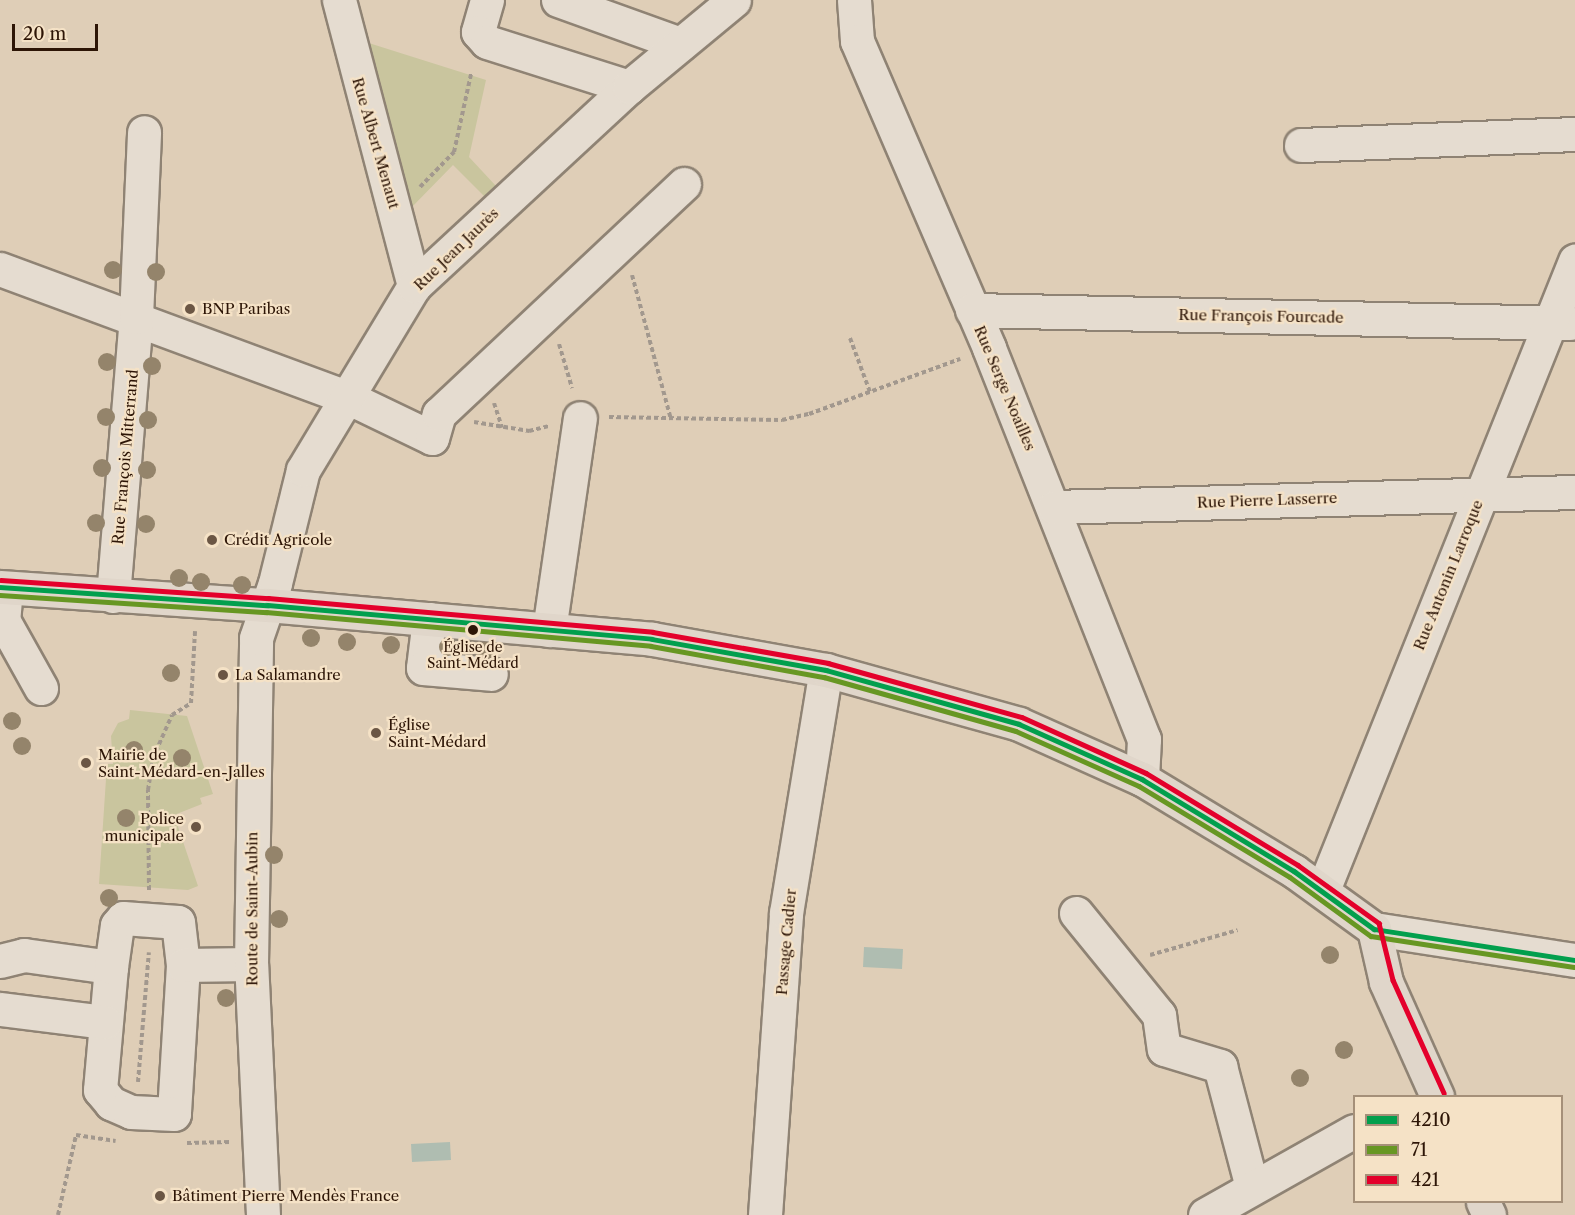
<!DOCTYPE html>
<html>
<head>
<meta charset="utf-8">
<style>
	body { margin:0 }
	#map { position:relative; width:1575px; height:1215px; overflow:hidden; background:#dfceb7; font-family:"Libre Caslon Text",serif }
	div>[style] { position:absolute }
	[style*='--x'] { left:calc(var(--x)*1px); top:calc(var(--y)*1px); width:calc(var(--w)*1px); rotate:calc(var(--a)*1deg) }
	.green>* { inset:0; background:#c9c59e }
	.water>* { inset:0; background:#afbdb1 }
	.path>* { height:4px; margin-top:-2px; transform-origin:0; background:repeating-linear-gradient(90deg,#a2988e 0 4.5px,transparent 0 7.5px) }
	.roads { filter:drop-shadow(2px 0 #8f8374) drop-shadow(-2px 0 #8f8374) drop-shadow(0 2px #8f8374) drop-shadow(0 -2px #8f8374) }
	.minor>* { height:33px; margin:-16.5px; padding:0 16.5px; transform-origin:16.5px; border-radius:16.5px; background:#e5dcd0 }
	.major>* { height:33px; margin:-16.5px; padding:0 16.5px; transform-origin:16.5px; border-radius:16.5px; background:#e0d6ca }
	.bus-1>* { height:4.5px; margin:-2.25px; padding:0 2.25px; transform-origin:2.25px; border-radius:2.25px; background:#029f4d }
	.bus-2>* { height:4.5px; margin:-2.25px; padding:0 2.25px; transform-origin:2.25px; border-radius:2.25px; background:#679723 }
	.bus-3>* { height:4.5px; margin:-2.25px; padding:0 2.25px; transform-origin:2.25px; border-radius:2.25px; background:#e4002b }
	.trees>* { width:18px; height:18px; margin:-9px; border-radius:50%; background:#94846b }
	.dots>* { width:16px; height:16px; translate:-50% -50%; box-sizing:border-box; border:3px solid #f5e2c6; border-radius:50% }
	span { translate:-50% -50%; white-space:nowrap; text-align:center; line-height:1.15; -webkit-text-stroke:4.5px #f5e2c6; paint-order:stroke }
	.bus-label { font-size:14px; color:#2d1506 }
	.street-label { font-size:15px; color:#2d1506 }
	.poi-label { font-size:15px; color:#2d1506 }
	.left { translate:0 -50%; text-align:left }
	.right { translate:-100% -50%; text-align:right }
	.legend { position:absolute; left:1353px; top:1095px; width:210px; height:108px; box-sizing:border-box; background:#f5e2c6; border:2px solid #a59079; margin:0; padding:8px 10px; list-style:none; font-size:18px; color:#2d1506 }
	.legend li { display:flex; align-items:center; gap:12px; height:30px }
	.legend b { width:30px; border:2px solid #a59079 }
	.scale { position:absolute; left:12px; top:24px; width:86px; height:27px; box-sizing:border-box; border:3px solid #2d1506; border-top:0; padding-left:8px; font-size:18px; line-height:21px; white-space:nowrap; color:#2d1506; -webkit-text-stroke:4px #f5e2c6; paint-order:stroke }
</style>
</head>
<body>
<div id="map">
	<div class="green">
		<i style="clip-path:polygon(356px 39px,486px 80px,469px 157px,496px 186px,485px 197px,453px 165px,409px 210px)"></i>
		<i style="clip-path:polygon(130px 710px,187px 716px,213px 794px,200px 798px,202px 804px,174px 815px,198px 886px,188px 890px,99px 884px,107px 764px,113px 764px,111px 736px,118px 723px,129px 719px)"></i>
	</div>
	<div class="water">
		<i style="clip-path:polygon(864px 947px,903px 949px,902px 969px,863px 967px)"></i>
		<i style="clip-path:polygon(450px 1142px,451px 1160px,412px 1162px,411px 1144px)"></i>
	</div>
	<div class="path">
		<i style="--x:420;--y:187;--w:49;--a:-45.8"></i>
		<i style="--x:454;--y:152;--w:80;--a:-77.7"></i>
		<i style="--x:632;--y:275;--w:150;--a:74.9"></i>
		<i style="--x:850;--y:338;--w:58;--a:69.7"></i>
		<i style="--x:559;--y:344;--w:46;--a:73.5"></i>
		<i style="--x:494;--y:403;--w:26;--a:72"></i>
		<i style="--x:609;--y:417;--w:173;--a:1"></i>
		<i style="--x:782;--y:420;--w:28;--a:-13"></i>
		<i style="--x:809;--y:414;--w:161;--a:-20"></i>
		<i style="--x:474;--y:422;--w:56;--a:9.3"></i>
		<i style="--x:529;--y:431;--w:21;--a:-14"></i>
		<i style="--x:149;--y:890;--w:100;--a:-90.6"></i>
		<i style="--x:148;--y:790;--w:32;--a:-81"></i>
		<i style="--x:153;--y:758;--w:47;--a:-66.2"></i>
		<i style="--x:172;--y:715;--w:22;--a:-32"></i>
		<i style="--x:191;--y:703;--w:72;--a:-86.8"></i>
		<i style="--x:1150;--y:955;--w:91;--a:-15.9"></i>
		<i style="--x:138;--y:1082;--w:130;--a:-85.2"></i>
		<i style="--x:187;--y:1143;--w:43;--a:-1.3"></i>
		<i style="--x:58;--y:1215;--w:82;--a:-77.3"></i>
		<i style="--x:76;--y:1135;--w:40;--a:8.5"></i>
	</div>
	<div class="roads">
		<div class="minor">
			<i style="--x:339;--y:0;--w:296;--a:75.3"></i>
			<i style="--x:487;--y:0;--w:33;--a:106"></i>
			<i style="--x:478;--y:32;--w:13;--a:48"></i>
			<i style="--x:487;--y:42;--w:149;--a:17.6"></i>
			<i style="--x:558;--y:0;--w:130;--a:19.8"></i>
			<i style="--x:854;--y:0;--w:41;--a:85.8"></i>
			<i style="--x:857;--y:41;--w:334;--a:66.7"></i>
			<i style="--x:989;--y:348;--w:421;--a:68.4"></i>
			<i style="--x:1144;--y:739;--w:40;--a:92.9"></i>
			<i style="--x:1301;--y:145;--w:274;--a:-2.3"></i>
			<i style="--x:0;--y:269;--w:372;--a:20.3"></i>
			<i style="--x:349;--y:398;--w:92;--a:25.7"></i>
			<i style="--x:432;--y:438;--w:25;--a:-74"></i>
			<i style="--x:439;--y:414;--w:336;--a:-43.2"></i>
			<i style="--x:972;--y:310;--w:598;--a:1.25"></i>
			<i style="--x:1054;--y:507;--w:521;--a:-1.65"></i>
			<i style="--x:6;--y:588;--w:32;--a:95"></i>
			<i style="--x:3;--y:620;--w:78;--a:60.8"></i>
			<i style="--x:113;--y:596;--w:280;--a:-85.3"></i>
			<i style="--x:136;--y:317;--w:185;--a:-87.5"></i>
			<i style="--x:429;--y:619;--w:49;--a:97"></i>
			<i style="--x:423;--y:668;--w:68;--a:5"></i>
			<i style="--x:549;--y:630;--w:214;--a:-81.7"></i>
			<i style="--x:1323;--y:890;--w:678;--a:-68.17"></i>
			<i style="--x:1076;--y:913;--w:132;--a:50.9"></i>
			<i style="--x:1159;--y:1015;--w:34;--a:82"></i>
			<i style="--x:1164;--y:1049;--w:59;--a:16.9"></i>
			<i style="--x:1220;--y:1066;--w:125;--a:75.2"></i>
			<i style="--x:1374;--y:929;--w:203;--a:8.8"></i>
			<i style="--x:0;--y:961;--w:25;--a:-14"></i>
			<i style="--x:24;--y:955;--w:88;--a:7.9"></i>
			<i style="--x:183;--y:965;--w:149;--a:93.5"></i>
			<i style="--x:174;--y:1114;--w:43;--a:-177.3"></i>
			<i style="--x:131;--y:1112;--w:22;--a:-156"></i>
			<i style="--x:111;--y:1103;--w:17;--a:-130"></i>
			<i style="--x:100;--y:1090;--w:123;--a:-84.9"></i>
			<i style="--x:111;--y:967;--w:42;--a:-81.9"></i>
			<i style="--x:117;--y:925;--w:9;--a:-49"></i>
			<i style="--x:123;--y:918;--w:55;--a:4.2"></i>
			<i style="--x:178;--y:922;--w:43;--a:83.4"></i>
			<i style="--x:183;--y:965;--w:68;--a:-0.8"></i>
			<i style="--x:0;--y:1009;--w:106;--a:7.1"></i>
			<i style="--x:263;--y:1215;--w:251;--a:-92.7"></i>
			<i style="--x:251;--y:964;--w:326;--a:-89.1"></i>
			<i style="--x:256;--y:638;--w:58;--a:-70.9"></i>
			<i style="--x:275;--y:583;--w:116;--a:-76.1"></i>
			<i style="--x:303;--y:470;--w:215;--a:-58.9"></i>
			<i style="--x:414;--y:286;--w:293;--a:-42.8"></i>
			<i style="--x:629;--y:87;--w:136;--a:-39.6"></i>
			<i style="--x:765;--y:1215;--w:303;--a:-86"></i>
			<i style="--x:786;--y:913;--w:246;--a:-80.7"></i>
			<i style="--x:1205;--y:1215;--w:171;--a:-29.4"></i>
		</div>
		<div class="major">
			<i style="--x:0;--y:587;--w:268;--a:3.9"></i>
			<i style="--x:267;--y:605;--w:386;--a:5"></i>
			<i style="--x:652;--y:639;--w:177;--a:10.1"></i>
			<i style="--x:826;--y:670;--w:200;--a:15.6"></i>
			<i style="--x:1019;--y:724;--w:135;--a:24.1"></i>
			<i style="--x:1142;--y:779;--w:178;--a:31.2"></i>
			<i style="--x:1294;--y:871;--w:99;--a:35.9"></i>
			<i style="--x:1374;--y:929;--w:54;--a:77.2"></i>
			<i style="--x:1386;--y:982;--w:125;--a:65.9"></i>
			<i style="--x:1483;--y:1202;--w:14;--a:65"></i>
		</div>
	</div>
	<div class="bus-1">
		<i style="--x:0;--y:587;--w:268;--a:3.9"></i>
		<i style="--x:267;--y:605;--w:386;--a:5"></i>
		<i style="--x:652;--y:639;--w:177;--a:10.1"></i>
		<i style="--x:826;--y:670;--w:200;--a:15.6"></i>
		<i style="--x:1019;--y:724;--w:135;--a:24.1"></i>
		<i style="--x:1142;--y:779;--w:178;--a:31.2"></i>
		<i style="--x:1294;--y:871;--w:99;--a:35.9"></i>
		<i style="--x:1374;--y:929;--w:203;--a:8.8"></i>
	</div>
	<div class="bus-2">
		<i style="--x:0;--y:595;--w:267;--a:3.7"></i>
		<i style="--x:266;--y:612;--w:386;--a:5"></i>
		<i style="--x:651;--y:646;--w:176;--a:10.2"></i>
		<i style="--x:824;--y:677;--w:199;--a:15.7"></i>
		<i style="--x:1016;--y:731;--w:135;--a:24.1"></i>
		<i style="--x:1139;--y:786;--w:176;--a:31.1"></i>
		<i style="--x:1290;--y:877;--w:100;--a:36.1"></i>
		<i style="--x:1371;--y:936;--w:205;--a:8.7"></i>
	</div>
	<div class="bus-3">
		<i style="--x:1;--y:580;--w:268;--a:3.9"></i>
		<i style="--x:268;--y:598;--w:386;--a:5"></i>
		<i style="--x:653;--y:632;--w:178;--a:10"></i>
		<i style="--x:828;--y:663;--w:201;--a:15.6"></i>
		<i style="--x:1022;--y:717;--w:136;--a:24.3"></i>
		<i style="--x:1146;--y:773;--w:178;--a:31.2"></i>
		<i style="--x:1298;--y:865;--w:100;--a:35.6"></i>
		<i style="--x:1379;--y:923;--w:59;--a:76.2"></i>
		<i style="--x:1393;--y:980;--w:124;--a:65.7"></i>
	</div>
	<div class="trees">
		<i style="left:113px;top:270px"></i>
		<i style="left:156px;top:272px"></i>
		<i style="left:107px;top:362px"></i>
		<i style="left:152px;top:366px"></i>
		<i style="left:106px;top:417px"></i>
		<i style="left:148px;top:420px"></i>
		<i style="left:102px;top:468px"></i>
		<i style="left:147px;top:470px"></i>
		<i style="left:96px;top:523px"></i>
		<i style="left:146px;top:524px"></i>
		<i style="left:179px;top:578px"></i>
		<i style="left:201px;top:582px"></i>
		<i style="left:242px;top:585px"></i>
		<i style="left:311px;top:638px"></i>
		<i style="left:347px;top:642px"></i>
		<i style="left:391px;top:645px"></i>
		<i style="left:448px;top:647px"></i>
		<i style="left:485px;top:651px"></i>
		<i style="left:171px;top:673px"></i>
		<i style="left:12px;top:721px"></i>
		<i style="left:22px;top:746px"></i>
		<i style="left:134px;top:750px"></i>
		<i style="left:182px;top:758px"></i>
		<i style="left:126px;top:818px"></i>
		<i style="left:274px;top:855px"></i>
		<i style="left:109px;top:898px"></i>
		<i style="left:279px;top:919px"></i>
		<i style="left:1330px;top:955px"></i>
		<i style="left:226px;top:998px"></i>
		<i style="left:1344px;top:1050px"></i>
		<i style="left:1300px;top:1078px"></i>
	</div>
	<div class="dots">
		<i style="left:190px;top:309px;background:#6b5644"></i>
		<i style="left:212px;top:540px;background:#6b5644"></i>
		<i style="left:473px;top:630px;background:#2d1506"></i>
		<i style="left:223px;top:675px;background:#6b5644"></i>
		<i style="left:376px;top:733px;background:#6b5644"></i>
		<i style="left:86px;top:763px;background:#6b5644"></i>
		<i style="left:196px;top:827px;background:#6b5644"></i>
		<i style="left:160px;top:1196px;background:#6b5644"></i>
	</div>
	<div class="bus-label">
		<span style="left:473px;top:655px">Église de<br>Saint-Médard</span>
	</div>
	<div class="street-label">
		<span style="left:376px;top:143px;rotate:74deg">Rue Albert Menaut</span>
		<span style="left:456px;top:249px;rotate:-44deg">Rue Jean Jaurès</span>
		<span style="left:1261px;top:316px;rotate:1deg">Rue François Fourcade</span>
		<span style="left:1005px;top:388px;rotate:67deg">Rue Serge Noailles</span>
		<span style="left:125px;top:457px;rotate:-85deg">Rue François Mitterrand</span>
		<span style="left:1267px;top:500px;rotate:-2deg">Rue Pierre Lasserre</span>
		<span style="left:1448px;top:575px;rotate:-68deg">Rue Antonin Larroque</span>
		<span style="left:252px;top:909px;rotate:-90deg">Route de Saint-Aubin</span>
		<span style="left:786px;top:942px;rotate:-85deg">Passage Cadier</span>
	</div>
	<div class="poi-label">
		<span class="left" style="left:202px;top:309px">BNP Paribas</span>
		<span class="left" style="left:224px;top:540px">Crédit Agricole</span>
		<span class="left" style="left:235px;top:675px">La Salamandre</span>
		<span class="left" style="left:388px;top:733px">Église<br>Saint-Médard</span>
		<span class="left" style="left:98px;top:763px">Mairie de<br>Saint-Médard-en-Jalles</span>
		<span class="right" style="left:184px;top:827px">Police<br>municipale</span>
		<span class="left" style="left:172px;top:1196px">Bâtiment Pierre Mendès France</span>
	</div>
	<ul class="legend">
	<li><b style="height:8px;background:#029f4d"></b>4210</li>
	<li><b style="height:8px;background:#679723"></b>71</li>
	<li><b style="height:8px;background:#e4002b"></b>421</li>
	</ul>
	<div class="scale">20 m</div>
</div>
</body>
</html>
